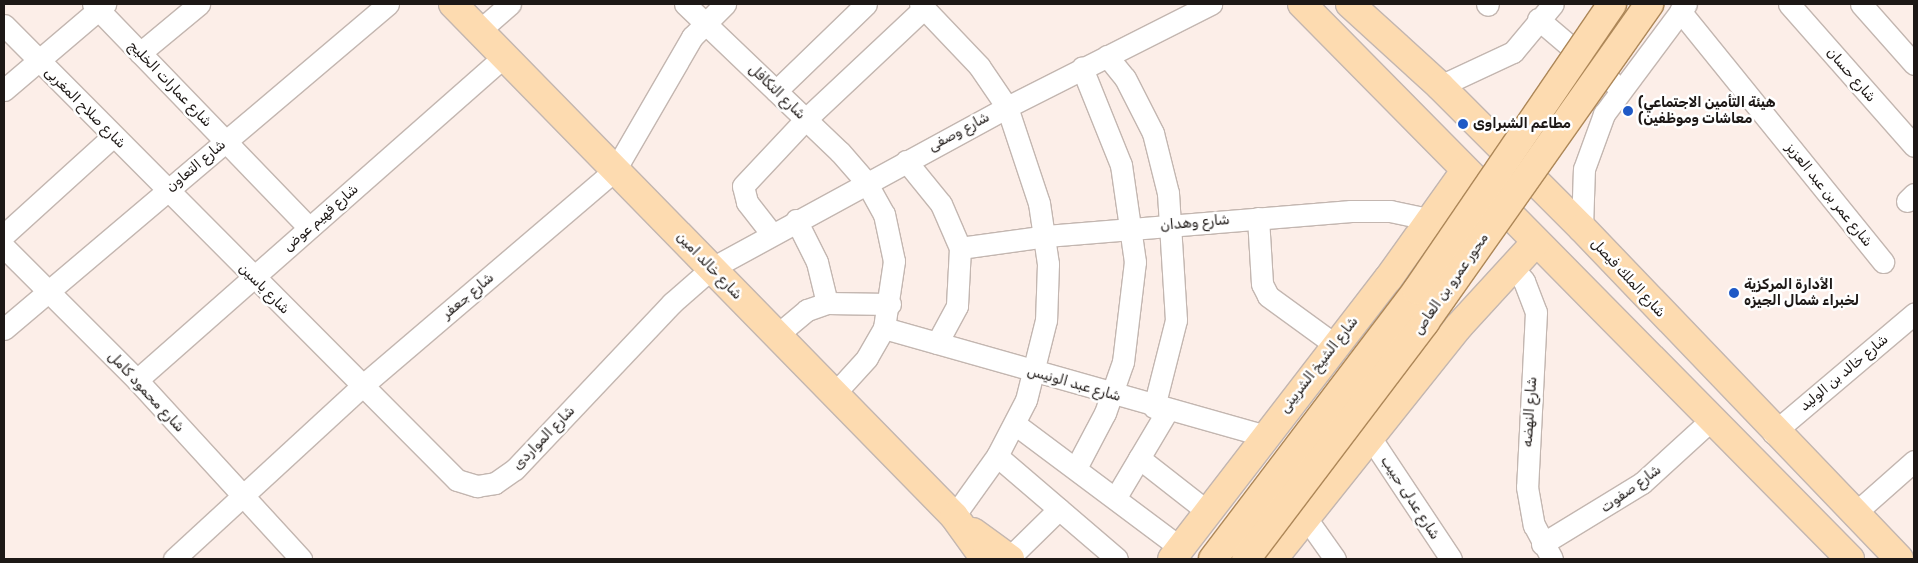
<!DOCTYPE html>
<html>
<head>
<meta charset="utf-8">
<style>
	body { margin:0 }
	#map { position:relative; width:1918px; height:563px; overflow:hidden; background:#fceee8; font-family:Rubik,"Noto Naskh Arabic",sans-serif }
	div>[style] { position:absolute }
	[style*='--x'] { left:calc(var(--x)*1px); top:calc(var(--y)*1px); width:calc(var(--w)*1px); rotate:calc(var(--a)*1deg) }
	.roads { filter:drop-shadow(1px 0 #c3b6b0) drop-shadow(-1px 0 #c3b6b0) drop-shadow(0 1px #c3b6b0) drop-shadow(0 -1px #c3b6b0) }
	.street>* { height:21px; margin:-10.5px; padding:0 10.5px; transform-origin:10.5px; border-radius:10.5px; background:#fff }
	.primary>* { height:28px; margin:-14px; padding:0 14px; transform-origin:14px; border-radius:14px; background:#fddbb0 }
	.bridges { filter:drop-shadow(1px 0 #ad8758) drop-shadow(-1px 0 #ad8758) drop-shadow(0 1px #ad8758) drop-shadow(0 -1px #ad8758) }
	.primary-bridge>* { height:28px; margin:-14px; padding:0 14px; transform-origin:14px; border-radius:14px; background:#fddbb0 }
	.dots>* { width:14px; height:14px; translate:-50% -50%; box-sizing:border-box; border:2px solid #fff; border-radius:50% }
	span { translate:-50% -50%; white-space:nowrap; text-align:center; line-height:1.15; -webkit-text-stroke:5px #fff; paint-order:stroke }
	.street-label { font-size:14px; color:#1d1816 }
	.poi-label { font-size:14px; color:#1d1816; font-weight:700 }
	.left { translate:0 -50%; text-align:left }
	.frame { position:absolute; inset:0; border:5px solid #1d1816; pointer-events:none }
</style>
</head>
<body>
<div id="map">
	<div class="roads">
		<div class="street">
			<i style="--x:93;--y:4;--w:311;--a:46"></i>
			<i style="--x:685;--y:4;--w:214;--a:43.7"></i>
			<i style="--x:840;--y:152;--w:40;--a:49"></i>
			<i style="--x:866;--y:182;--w:37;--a:61"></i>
			<i style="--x:884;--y:214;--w:48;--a:78"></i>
			<i style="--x:894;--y:261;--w:68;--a:98.5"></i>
			<i style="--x:884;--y:328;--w:34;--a:120"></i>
			<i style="--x:867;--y:358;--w:47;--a:132.4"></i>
			<i style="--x:920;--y:4;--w:86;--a:46.4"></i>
			<i style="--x:979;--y:66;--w:50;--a:55.7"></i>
			<i style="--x:1007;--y:107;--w:101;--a:71.6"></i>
			<i style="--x:1039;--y:203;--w:62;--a:81.6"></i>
			<i style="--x:1048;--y:264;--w:56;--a:92"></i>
			<i style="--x:1046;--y:320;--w:82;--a:104"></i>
			<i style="--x:1026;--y:400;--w:63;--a:117.4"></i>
			<i style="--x:997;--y:456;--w:74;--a:125.6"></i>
			<i style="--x:1487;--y:4;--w:1;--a:45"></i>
			<i style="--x:1789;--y:4;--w:189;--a:48.6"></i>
			<i style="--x:1861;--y:4;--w:80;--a:48.5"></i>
			<i style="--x:1680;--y:11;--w:323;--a:51"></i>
			<i style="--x:1538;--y:19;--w:97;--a:40.4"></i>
			<i style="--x:4;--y:25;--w:642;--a:45.13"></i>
			<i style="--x:457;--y:480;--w:21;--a:17"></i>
			<i style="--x:477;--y:486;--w:18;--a:-9"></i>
			<i style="--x:495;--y:483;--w:24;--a:-35"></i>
			<i style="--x:515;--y:469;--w:228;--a:-46.6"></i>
			<i style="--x:672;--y:303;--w:53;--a:-41.2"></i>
			<i style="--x:712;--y:268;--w:336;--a:-28.6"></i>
			<i style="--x:1007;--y:107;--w:229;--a:-26.8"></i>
			<i style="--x:479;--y:31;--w:41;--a:-41.1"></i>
			<i style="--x:140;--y:53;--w:77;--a:-39.7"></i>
			<i style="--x:1107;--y:56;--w:28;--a:51"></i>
			<i style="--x:1125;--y:78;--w:62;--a:63"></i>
			<i style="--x:1153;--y:133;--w:62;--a:76"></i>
			<i style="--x:1168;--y:193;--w:127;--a:86.4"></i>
			<i style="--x:1176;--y:320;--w:90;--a:104.2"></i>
			<i style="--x:1440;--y:86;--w:81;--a:-25"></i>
			<i style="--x:1513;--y:52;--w:62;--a:-50.2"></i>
			<i style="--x:4;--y:90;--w:133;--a:-40.4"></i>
			<i style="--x:776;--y:91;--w:125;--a:-44"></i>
			<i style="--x:906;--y:161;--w:55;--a:50.9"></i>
			<i style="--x:941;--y:204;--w:48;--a:66.6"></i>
			<i style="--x:960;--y:248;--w:58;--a:93"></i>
			<i style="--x:957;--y:306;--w:42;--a:118.4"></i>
			<i style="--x:1907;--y:201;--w:10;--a:-45"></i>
			<i style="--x:1258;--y:218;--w:66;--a:86.5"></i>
			<i style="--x:1262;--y:284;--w:13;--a:63"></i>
			<i style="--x:1268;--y:296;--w:82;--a:36"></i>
			<i style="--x:796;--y:220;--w:47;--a:63.4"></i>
			<i style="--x:817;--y:262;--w:42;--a:76.3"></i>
			<i style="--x:1582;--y:228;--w:59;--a:-88.1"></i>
			<i style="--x:1584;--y:169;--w:59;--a:-70"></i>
			<i style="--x:1604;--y:114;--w:137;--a:-53.3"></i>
			<i style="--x:771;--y:233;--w:39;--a:-128"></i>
			<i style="--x:747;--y:202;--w:16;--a:-104"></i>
			<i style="--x:743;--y:186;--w:92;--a:-46.8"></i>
			<i style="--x:806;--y:119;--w:162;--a:-43.2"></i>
			<i style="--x:4;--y:235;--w:147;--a:-42.2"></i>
			<i style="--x:4;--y:247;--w:188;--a:45"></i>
			<i style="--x:137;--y:380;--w:243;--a:47.5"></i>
			<i style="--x:960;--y:248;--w:87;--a:-7.9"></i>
			<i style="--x:1046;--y:236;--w:306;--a:-4.7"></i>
			<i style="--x:1351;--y:211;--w:39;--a:0"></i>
			<i style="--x:1390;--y:211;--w:40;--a:12"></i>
			<i style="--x:1512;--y:267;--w:18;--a:49"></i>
			<i style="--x:1524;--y:281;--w:33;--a:69"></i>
			<i style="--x:1536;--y:312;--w:175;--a:92.9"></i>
			<i style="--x:1527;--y:487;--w:39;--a:80"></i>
			<i style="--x:1534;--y:525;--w:38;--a:62"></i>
			<i style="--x:884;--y:328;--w:396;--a:15.8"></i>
			<i style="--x:4;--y:329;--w:503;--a:-40.24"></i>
			<i style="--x:777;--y:335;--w:39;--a:-40"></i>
			<i style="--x:807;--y:310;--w:21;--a:-19"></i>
			<i style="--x:827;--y:303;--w:63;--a:0.9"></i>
			<i style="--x:137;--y:380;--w:490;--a:-41.4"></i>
			<i style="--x:1015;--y:424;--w:207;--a:36.8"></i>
			<i style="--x:1773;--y:433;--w:185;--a:-40.2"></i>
			<i style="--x:1370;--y:437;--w:146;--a:56.4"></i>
			<i style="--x:997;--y:456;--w:158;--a:40.6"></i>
			<i style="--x:1139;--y:458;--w:88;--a:38"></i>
			<i style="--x:1077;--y:466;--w:60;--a:-62.2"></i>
			<i style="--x:1105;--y:413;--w:54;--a:-70.6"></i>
			<i style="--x:1123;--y:362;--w:101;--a:-83.2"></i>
			<i style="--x:1135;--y:262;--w:98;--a:-98.2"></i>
			<i style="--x:1121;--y:165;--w:105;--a:-111.9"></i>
			<i style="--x:1116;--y:497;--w:100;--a:-59.3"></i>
			<i style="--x:1854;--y:514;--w:80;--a:-41.5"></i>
			<i style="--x:1306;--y:518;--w:50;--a:54.7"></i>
			<i style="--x:1542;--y:544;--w:117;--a:-31.4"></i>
			<i style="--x:1642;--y:483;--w:92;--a:-42.4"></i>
			<i style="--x:1009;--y:558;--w:70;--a:-44.4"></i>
			<i style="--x:174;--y:559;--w:255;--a:-42.6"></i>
			<i style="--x:362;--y:386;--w:333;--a:-40.5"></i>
			<i style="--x:615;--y:170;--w:154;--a:-59.9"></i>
			<i style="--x:692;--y:37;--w:47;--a:-45"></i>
		</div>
		<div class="primary">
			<i style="--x:453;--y:4;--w:716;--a:45.62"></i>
			<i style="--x:954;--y:516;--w:53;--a:54.2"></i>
			<i style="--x:1302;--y:4;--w:780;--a:45.36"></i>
			<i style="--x:1350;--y:4;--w:122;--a:42.3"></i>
			<i style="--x:1440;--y:86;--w:201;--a:45"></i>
			<i style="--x:1582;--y:228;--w:458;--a:46.2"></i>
			<i style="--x:973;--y:532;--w:46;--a:36.1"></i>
			<i style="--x:1172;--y:559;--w:354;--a:-52.4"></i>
			<i style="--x:1388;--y:279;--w:133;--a:-54.5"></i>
			<i style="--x:1273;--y:559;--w:298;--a:-51.4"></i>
			<i style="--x:1459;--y:326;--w:113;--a:-47.5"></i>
		</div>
	</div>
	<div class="bridges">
		<div class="primary-bridge">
			<i style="--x:1213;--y:559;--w:338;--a:-52.8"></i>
			<i style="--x:1417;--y:290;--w:346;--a:-55.7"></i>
			<i style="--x:1246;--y:559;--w:297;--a:-52.9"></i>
			<i style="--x:1425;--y:322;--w:389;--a:-54.8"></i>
		</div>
	</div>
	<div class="dots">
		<i style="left:1628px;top:111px;background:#1f59c6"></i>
		<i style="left:1463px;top:124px;background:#1f59c6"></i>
		<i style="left:1734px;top:293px;background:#1f59c6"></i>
	</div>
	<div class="street-label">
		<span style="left:1851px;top:75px;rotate:49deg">شارع حسان</span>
		<span style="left:170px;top:84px;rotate:46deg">شارع عمارات الخليج</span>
		<span style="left:777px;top:92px;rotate:44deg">شارع التكافل</span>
		<span style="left:85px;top:108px;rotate:45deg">شارع صلاح المغربى</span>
		<span style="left:959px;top:132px;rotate:-28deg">شارع وصفى</span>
		<span style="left:196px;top:166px;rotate:-40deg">شارع التعاون</span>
		<span style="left:1829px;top:195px;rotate:51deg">شارع عمر بن عبد العزيز</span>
		<span style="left:321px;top:218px;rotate:-41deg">شارع فهيم عوض</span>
		<span style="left:1195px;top:223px;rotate:-5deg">شارع وهدان</span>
		<span style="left:709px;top:266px;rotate:46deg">شارع خالد امين</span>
		<span style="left:1628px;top:278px;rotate:47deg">شارع الملك فيصل</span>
		<span style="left:1451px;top:284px;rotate:-55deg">محور عمرو بن العاص</span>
		<span style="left:264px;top:289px;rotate:45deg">شارع ياسين</span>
		<span style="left:468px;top:296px;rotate:-40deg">شارع جعفر</span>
		<span style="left:1319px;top:365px;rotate:-52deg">شارع الشيخ الشربينى</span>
		<span style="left:1844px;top:373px;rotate:-40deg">شارع خالد بن الوليد</span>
		<span style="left:1074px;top:384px;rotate:16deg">شارع عبد الونيس</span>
		<span style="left:146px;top:392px;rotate:47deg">شارع محمود كامل</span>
		<span style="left:1530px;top:412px;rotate:-86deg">شارع النهضه</span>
		<span style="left:544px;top:438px;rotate:-46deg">شارع المواردى</span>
		<span style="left:1631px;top:489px;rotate:-36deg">شارع صفوت</span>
		<span style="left:1410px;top:498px;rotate:57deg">شارع عدلى حبيب</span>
	</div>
	<div class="poi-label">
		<span class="left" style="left:1638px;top:111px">(هيئة التأمين الاجتماعي<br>(معاشات وموظفين</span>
		<span class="left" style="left:1473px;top:124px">مطاعم الشبراوى</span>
		<span class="left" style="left:1744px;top:293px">الأدارة المركزية<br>لخبراء شمال الجيزه</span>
	</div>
	<div class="frame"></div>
</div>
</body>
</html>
